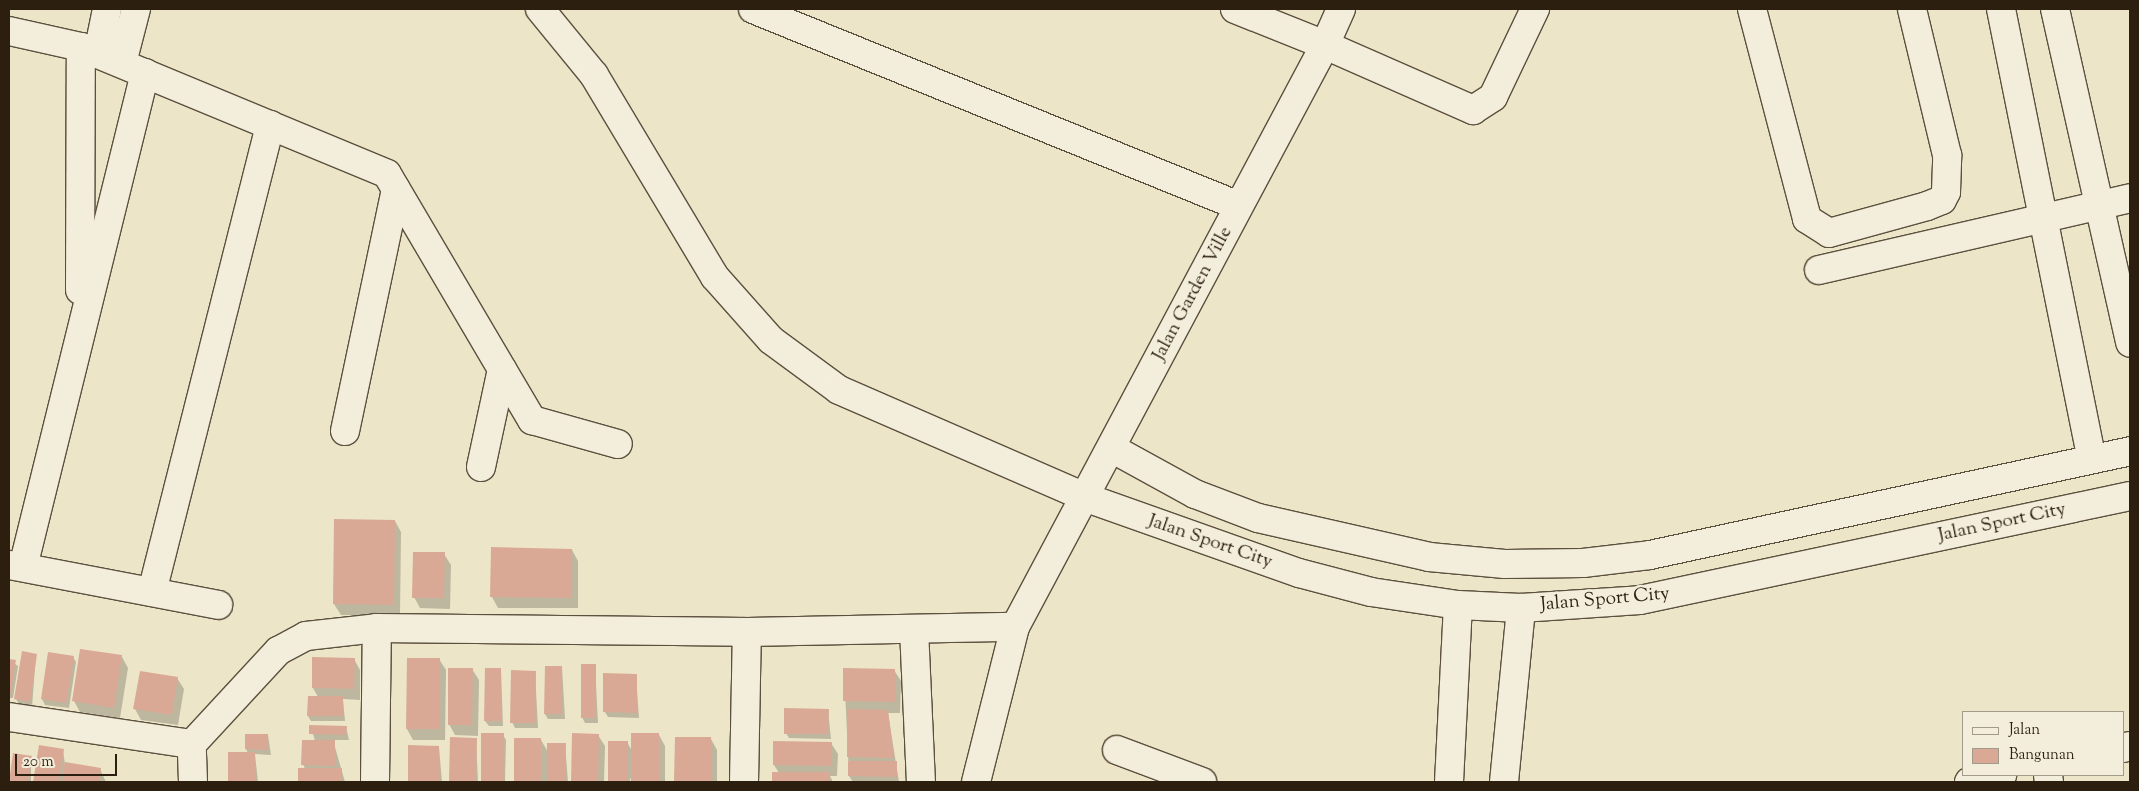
<!DOCTYPE html>
<html>
<head>
<meta charset="utf-8">
<style>
	body { margin:0 }
	#map { position:relative; width:2139px; height:791px; overflow:hidden; background:#ede5c8; font-family:"Sorts Mill Goudy",serif }
	div>[style] { position:absolute }
	[style*='--x'] { left:calc(var(--x)*1px); top:calc(var(--y)*1px); width:calc(var(--w)*1px); rotate:calc(var(--a)*1deg) }
	.shadow>* { inset:0; background:#0003 }
	.building>* { inset:0; background:#d9a995 }
	.roads { filter:drop-shadow(1px 0 #5c503e) drop-shadow(-1px 0 #5c503e) drop-shadow(0 1px #5c503e) drop-shadow(0 -1px #5c503e) }
	.minor>* { height:28px; margin:-14px; padding:0 14px; transform-origin:14px; border-radius:14px; background:#f3eedb }
	span { translate:-50% -50%; white-space:nowrap; text-align:center; line-height:1.15; -webkit-text-stroke:5px #f3eedb; paint-order:stroke }
	.street-label { font-size:19px; color:#2c1f10 }
	.frame { position:absolute; inset:0; border:10px solid #2c1f10; pointer-events:none }
	.legend { position:absolute; left:1962px; top:711px; width:162px; height:65px; box-sizing:border-box; background:#f3eedb; border:1px solid #a39b8a; margin:0; padding:6px 9px; list-style:none; font-size:15px; color:#2c1f10 }
	.legend li { display:flex; align-items:center; gap:10px; height:25px }
	.legend b { width:25px; border:1px solid #a39b8a }
	.scale { position:absolute; left:15px; top:754px; width:102px; height:22px; box-sizing:border-box; border:2px solid #2c1f10; border-top:0; padding-left:6px; font-size:15px; line-height:18px; white-space:nowrap; color:#2c1f10; -webkit-text-stroke:4px #f3eedb; paint-order:stroke }
</style>
</head>
<body>
<div id="map">
	<div class="shadow">
		<i style="clip-path:polygon(395px 521px,401px 532px,400px 615px,341px 615px,334px 604px)"></i>
		<i style="clip-path:polygon(572px 550px,578px 561px,578px 608px,498px 608px,492px 597px)"></i>
		<i style="clip-path:polygon(444px 554px,451px 565px,450px 609px,420px 608px,414px 597px)"></i>
		<i style="clip-path:polygon(49px 653px,73px 657px,76px 662px,69px 708px,45px 705px,42px 699px)"></i>
		<i style="clip-path:polygon(36px 655px,32px 707px,19px 704px,16px 699px)"></i>
		<i style="clip-path:polygon(122px 657px,128px 668px,120px 718px,80px 712px,74px 701px)"></i>
		<i style="clip-path:polygon(354px 659px,360px 670px,360px 700px,343px 699px,345px 721px,311px 721px,308px 716px,318px 697px,313px 688px)"></i>
		<i style="clip-path:polygon(439px 659px,446px 670px,445px 740px,413px 740px,407px 729px)"></i>
		<i style="clip-path:polygon(9px 660px,18px 666px,13px 698px,9px 698px)"></i>
		<i style="clip-path:polygon(595px 666px,598px 723px,585px 723px,582px 717px)"></i>
		<i style="clip-path:polygon(562px 667px,565px 719px,548px 719px,545px 714px)"></i>
		<i style="clip-path:polygon(472px 669px,479px 680px,478px 736px,455px 735px,449px 724px)"></i>
		<i style="clip-path:polygon(501px 669px,503px 726px,489px 726px,485px 721px)"></i>
		<i style="clip-path:polygon(844px 669px,894px 670px,901px 681px,900px 713px,888px 713px,899px 782px,853px 782px,849px 776px)"></i>
		<i style="clip-path:polygon(535px 672px,538px 728px,515px 728px,512px 722px)"></i>
		<i style="clip-path:polygon(636px 675px,639px 718px,608px 717px,605px 712px)"></i>
		<i style="clip-path:polygon(177px 678px,184px 689px,178px 725px,141px 720px,135px 709px)"></i>
		<i style="clip-path:polygon(828px 710px,831px 739px,789px 738px,786px 733px)"></i>
		<i style="clip-path:polygon(311px 727px,346px 727px,349px 740px,333px 740px,345px 782px,299px 782px,299px 769px,305px 769px,303px 764px,315px 741px)"></i>
		<i style="clip-path:polygon(482px 734px,503px 735px,506px 740px,505px 782px,482px 782px)"></i>
		<i style="clip-path:polygon(573px 734px,598px 735px,605px 746px,604px 782px,572px 782px)"></i>
		<i style="clip-path:polygon(268px 735px,271px 755px,255px 754px,258px 782px,229px 782px,229px 753px,248px 753px,246px 749px)"></i>
		<i style="clip-path:polygon(659px 735px,665px 746px,665px 782px,633px 782px,630px 778px,630px 782px,609px 782px,609px 742px,627px 742px,632px 751px)"></i>
		<i style="clip-path:polygon(451px 738px,476px 739px,478px 782px,451px 782px)"></i>
		<i style="clip-path:polygon(676px 738px,711px 739px,717px 750px,717px 782px,676px 782px)"></i>
		<i style="clip-path:polygon(515px 739px,541px 740px,548px 752px,565px 744px,568px 782px,515px 782px)"></i>
		<i style="clip-path:polygon(831px 743px,838px 754px,837px 776px,830px 776px,833px 782px,773px 782px,773px 773px,779px 773px,774px 765px)"></i>
		<i style="clip-path:polygon(40px 747px,63px 750px,65px 764px,100px 769px,106px 782px,34px 782px)"></i>
		<i style="clip-path:polygon(409px 747px,439px 747px,442px 782px,409px 782px)"></i>
		<i style="clip-path:polygon(14px 755px,31px 757px,31px 782px,10px 782px)"></i>
	</div>
	<div class="building">
		<i style="clip-path:polygon(334px 519px,395px 520px,394px 605px,333px 604px)"></i>
		<i style="clip-path:polygon(491px 547px,572px 549px,572px 598px,490px 597px)"></i>
		<i style="clip-path:polygon(413px 552px,445px 552px,444px 598px,412px 598px)"></i>
		<i style="clip-path:polygon(80px 649px,122px 655px,114px 708px,72px 701px)"></i>
		<i style="clip-path:polygon(22px 651px,37px 654px,30px 702px,14px 699px)"></i>
		<i style="clip-path:polygon(48px 652px,74px 656px,66px 703px,41px 699px)"></i>
		<i style="clip-path:polygon(312px 657px,355px 658px,354px 689px,312px 688px)"></i>
		<i style="clip-path:polygon(407px 658px,440px 658px,439px 729px,406px 729px)"></i>
		<i style="clip-path:polygon(9px 659px,16px 660px,10px 696px,9px 696px)"></i>
		<i style="clip-path:polygon(581px 664px,596px 664px,596px 718px,581px 718px)"></i>
		<i style="clip-path:polygon(545px 666px,562px 666px,562px 714px,544px 714px)"></i>
		<i style="clip-path:polygon(448px 668px,473px 668px,472px 725px,448px 725px)"></i>
		<i style="clip-path:polygon(485px 668px,501px 668px,501px 721px,484px 721px)"></i>
		<i style="clip-path:polygon(843px 668px,895px 669px,895px 702px,843px 701px)"></i>
		<i style="clip-path:polygon(511px 670px,536px 671px,535px 723px,510px 723px)"></i>
		<i style="clip-path:polygon(140px 671px,178px 677px,172px 715px,133px 709px)"></i>
		<i style="clip-path:polygon(603px 673px,637px 674px,637px 713px,603px 712px)"></i>
		<i style="clip-path:polygon(308px 696px,343px 696px,343px 716px,307px 716px)"></i>
		<i style="clip-path:polygon(784px 708px,829px 709px,828px 734px,784px 734px)"></i>
		<i style="clip-path:polygon(847px 709px,888px 710px,894px 758px,847px 757px)"></i>
		<i style="clip-path:polygon(309px 725px,347px 726px,346px 735px,309px 734px)"></i>
		<i style="clip-path:polygon(481px 733px,504px 733px,503px 782px,481px 782px)"></i>
		<i style="clip-path:polygon(572px 733px,599px 734px,598px 782px,571px 782px)"></i>
		<i style="clip-path:polygon(631px 733px,659px 733px,659px 781px,631px 781px)"></i>
		<i style="clip-path:polygon(245px 734px,268px 734px,268px 750px,245px 749px)"></i>
		<i style="clip-path:polygon(450px 737px,477px 738px,476px 782px,449px 782px)"></i>
		<i style="clip-path:polygon(675px 737px,711px 737px,711px 782px,674px 781px)"></i>
		<i style="clip-path:polygon(514px 738px,541px 738px,541px 782px,514px 782px)"></i>
		<i style="clip-path:polygon(302px 740px,335px 740px,335px 766px,301px 765px)"></i>
		<i style="clip-path:polygon(608px 741px,628px 741px,628px 782px,608px 782px)"></i>
		<i style="clip-path:polygon(773px 741px,832px 742px,832px 766px,773px 765px)"></i>
		<i style="clip-path:polygon(547px 743px,566px 743px,565px 782px,547px 782px)"></i>
		<i style="clip-path:polygon(39px 745px,64px 749px,59px 782px,33px 782px)"></i>
		<i style="clip-path:polygon(408px 745px,439px 746px,439px 782px,408px 782px)"></i>
		<i style="clip-path:polygon(228px 752px,255px 752px,255px 782px,228px 782px)"></i>
		<i style="clip-path:polygon(13px 753px,32px 756px,28px 782px,9px 782px)"></i>
		<i style="clip-path:polygon(848px 761px,897px 761px,897px 777px,848px 776px)"></i>
		<i style="clip-path:polygon(65px 762px,101px 768px,99px 782px,62px 782px)"></i>
		<i style="clip-path:polygon(298px 768px,342px 768px,342px 782px,298px 782px)"></i>
		<i style="clip-path:polygon(772px 772px,829px 772px,829px 782px,772px 782px)"></i>
	</div>
	<div class="roads">
		<div class="minor">
			<i style="--x:540;--y:9;--w:85;--a:50.7"></i>
			<i style="--x:594;--y:75;--w:235;--a:59.1"></i>
			<i style="--x:715;--y:277;--w:84;--a:48.4"></i>
			<i style="--x:771;--y:340;--w:84;--a:36.3"></i>
			<i style="--x:839;--y:390;--w:270;--a:23.5"></i>
			<i style="--x:1087;--y:498;--w:225;--a:19.5"></i>
			<i style="--x:1299;--y:573;--w:74;--a:14.8"></i>
			<i style="--x:1371;--y:592;--w:88;--a:8.5"></i>
			<i style="--x:1458;--y:605;--w:63;--a:2.7"></i>
			<i style="--x:1521;--y:608;--w:119;--a:-3.8"></i>
			<i style="--x:1640;--y:600;--w:501;--a:-11.98"></i>
			<i style="--x:753;--y:9;--w:524;--a:22.07"></i>
			<i style="--x:1341;--y:9;--w:39;--a:114"></i>
			<i style="--x:1325;--y:45;--w:162;--a:23.7"></i>
			<i style="--x:1473;--y:110;--w:24;--a:-33"></i>
			<i style="--x:1493;--y:97;--w:98;--a:-64.5"></i>
			<i style="--x:1752;--y:9;--w:217;--a:75.3"></i>
			<i style="--x:1807;--y:219;--w:26;--a:32"></i>
			<i style="--x:1829;--y:233;--w:102;--a:-15.4"></i>
			<i style="--x:1927;--y:206;--w:16;--a:-22"></i>
			<i style="--x:1942;--y:200;--w:9;--a:-63"></i>
			<i style="--x:1946;--y:192;--w:37;--a:-88"></i>
			<i style="--x:1947;--y:155;--w:150;--a:-103.5"></i>
			<i style="--x:2001;--y:9;--w:459;--a:78.6"></i>
			<i style="--x:2055;--y:9;--w:342;--a:77.3"></i>
			<i style="--x:9;--y:31;--w:74;--a:12.5"></i>
			<i style="--x:81;--y:47;--w:331;--a:22.5"></i>
			<i style="--x:387;--y:174;--w:286;--a:59.5"></i>
			<i style="--x:532;--y:420;--w:89;--a:15.6"></i>
			<i style="--x:98;--y:53;--w:45;--a:-78.4"></i>
			<i style="--x:122;--y:63;--w:56;--a:-75.5"></i>
			<i style="--x:1819;--y:270;--w:319;--a:-13"></i>
			<i style="--x:80;--y:290;--w:243;--a:-89.8"></i>
			<i style="--x:345;--y:431;--w:247;--a:-78.1"></i>
			<i style="--x:1113;--y:449;--w:94;--a:28.8"></i>
			<i style="--x:1195;--y:494;--w:67;--a:20.9"></i>
			<i style="--x:1258;--y:518;--w:175;--a:12.8"></i>
			<i style="--x:1429;--y:557;--w:76;--a:5.3"></i>
			<i style="--x:1505;--y:564;--w:78;--a:-0.7"></i>
			<i style="--x:1583;--y:563;--w:67;--a:-6.8"></i>
			<i style="--x:1650;--y:555;--w:491;--a:-12.2"></i>
			<i style="--x:481;--y:467;--w:100;--a:-77.9"></i>
			<i style="--x:9;--y:565;--w:213;--a:10.8"></i>
			<i style="--x:23;--y:567;--w:509;--a:-76.13"></i>
			<i style="--x:152;--y:592;--w:482;--a:-75.8"></i>
			<i style="--x:914;--y:629;--w:153;--a:87.4"></i>
			<i style="--x:9;--y:717;--w:185;--a:8.4"></i>
			<i style="--x:2123;--y:748;--w:7;--a:-16"></i>
			<i style="--x:1117;--y:750;--w:91;--a:20.6"></i>
			<i style="--x:2048;--y:775;--w:7;--a:82"></i>
			<i style="--x:193;--y:782;--w:38;--a:-92"></i>
			<i style="--x:192;--y:744;--w:127;--a:-47.2"></i>
			<i style="--x:278;--y:651;--w:32;--a:-28"></i>
			<i style="--x:306;--y:636;--w:71;--a:-6.4"></i>
			<i style="--x:377;--y:628;--w:370;--a:0.6"></i>
			<i style="--x:747;--y:632;--w:268;--a:-1.1"></i>
			<i style="--x:375;--y:782;--w:154;--a:-89.3"></i>
			<i style="--x:744;--y:782;--w:150;--a:-88.9"></i>
			<i style="--x:976;--y:782;--w:160;--a:-75.9"></i>
			<i style="--x:1015;--y:627;--w:659;--a:-61.96"></i>
			<i style="--x:1325;--y:45;--w:97;--a:-158.2"></i>
			<i style="--x:1449;--y:782;--w:177;--a:-87.1"></i>
			<i style="--x:1504;--y:782;--w:175;--a:-84.4"></i>
			<i style="--x:1969;--y:782;--w:34;--a:-12"></i>
		</div>
	</div>
	<div class="street-label">
		<span style="left:1193px;top:294px;rotate:-62deg">Jalan Garden Ville</span>
		<span style="left:2002px;top:523px;rotate:-12deg">Jalan Sport City</span>
		<span style="left:1210px;top:542px;rotate:19deg">Jalan Sport City</span>
		<span style="left:1605px;top:600px;rotate:-5deg">Jalan Sport City</span>
	</div>
	<div class="frame"></div>
	<ul class="legend">
	<li><b style="height:6px;background:#f3eedb"></b>Jalan</li>
	<li><b style="height:14px;background:#d9a995"></b>Bangunan</li>
	</ul>
	<div class="scale">20 m</div>
</div>
</body>
</html>
